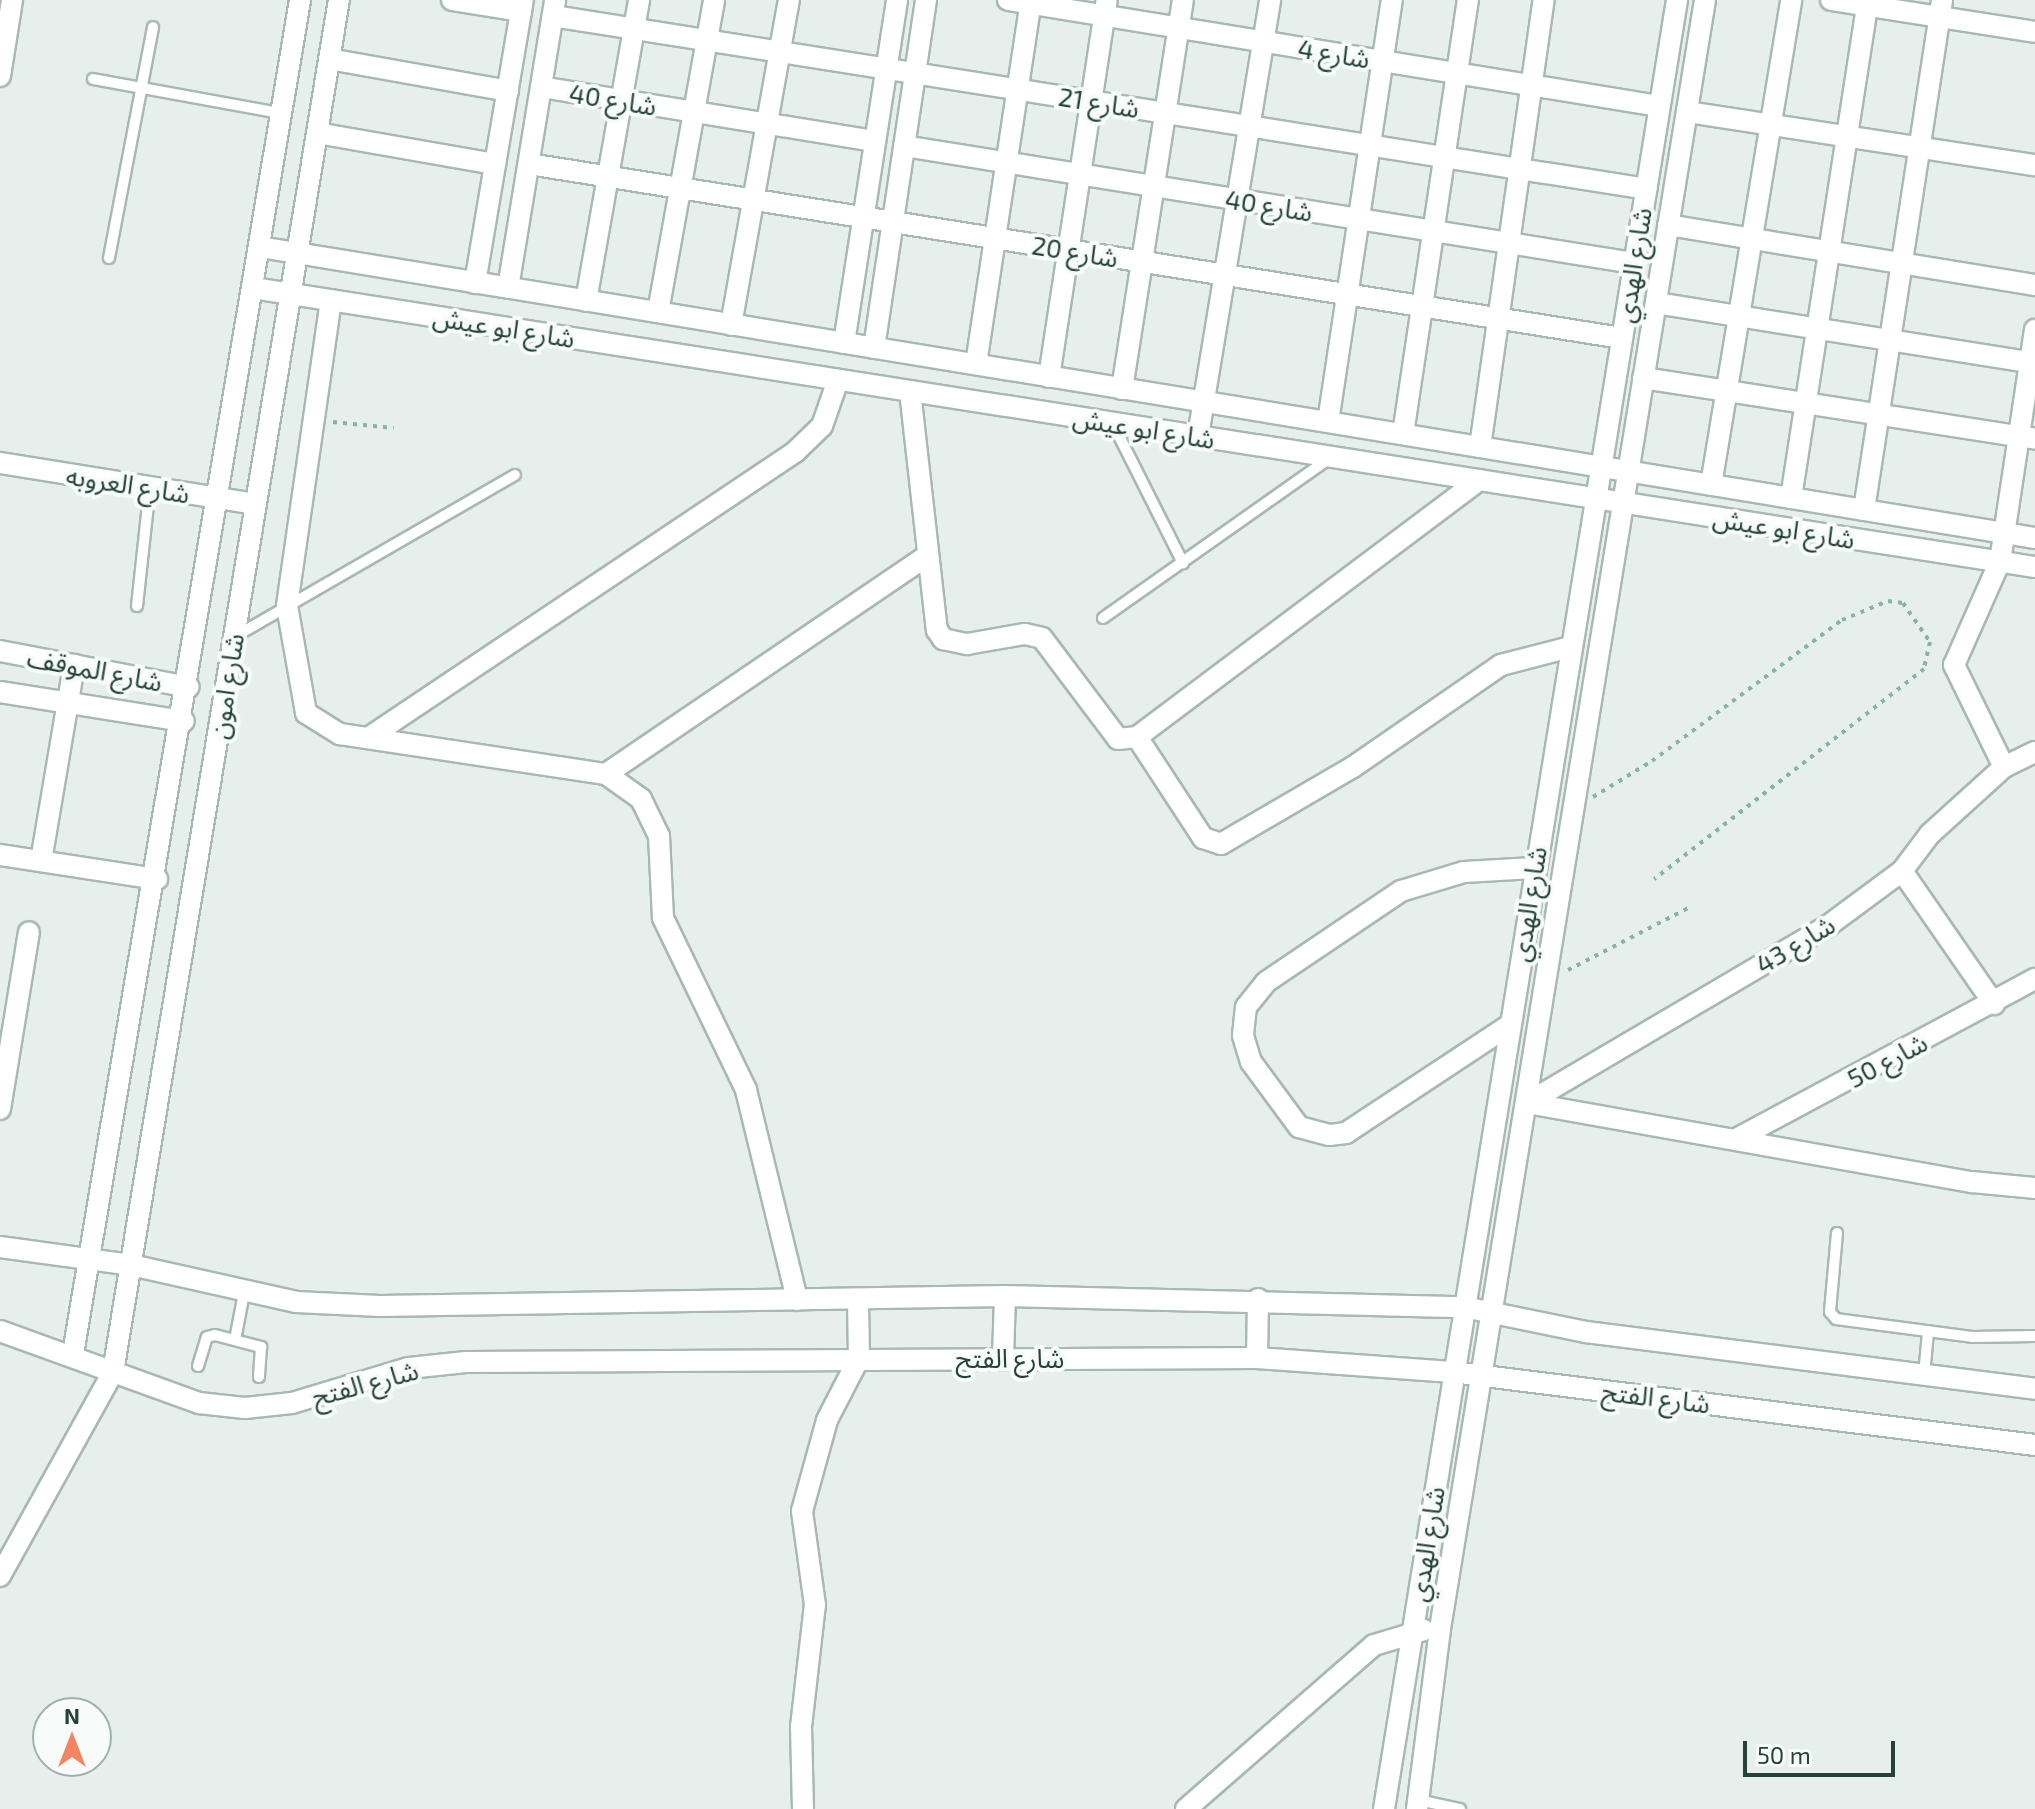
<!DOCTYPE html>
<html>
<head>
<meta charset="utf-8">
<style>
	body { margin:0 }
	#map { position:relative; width:2035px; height:1809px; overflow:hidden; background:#e6efeb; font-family:"Exo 2","Noto Sans Arabic",sans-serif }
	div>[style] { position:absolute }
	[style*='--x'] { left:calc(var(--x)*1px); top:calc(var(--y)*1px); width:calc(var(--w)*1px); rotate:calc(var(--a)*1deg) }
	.path>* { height:4px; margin-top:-2px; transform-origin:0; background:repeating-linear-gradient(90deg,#86b3a5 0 4px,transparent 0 10px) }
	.roads { filter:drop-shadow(2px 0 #a8b8b2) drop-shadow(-2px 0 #a8b8b2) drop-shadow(0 2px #a8b8b2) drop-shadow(0 -2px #a8b8b2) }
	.lane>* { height:10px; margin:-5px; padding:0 5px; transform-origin:5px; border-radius:5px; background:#fff }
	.street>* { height:20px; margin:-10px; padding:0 10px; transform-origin:10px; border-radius:10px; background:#fff }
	span { translate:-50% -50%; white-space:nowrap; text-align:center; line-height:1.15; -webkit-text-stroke:8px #f7fbf9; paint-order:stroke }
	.street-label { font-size:26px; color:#24423a }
	.north { position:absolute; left:32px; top:1697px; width:80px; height:80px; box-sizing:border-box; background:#f7fbf9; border:2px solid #a3b1ad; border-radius:50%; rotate:0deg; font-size:22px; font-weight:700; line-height:32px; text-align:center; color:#24423a }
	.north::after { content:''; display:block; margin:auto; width:28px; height:36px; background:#f4845f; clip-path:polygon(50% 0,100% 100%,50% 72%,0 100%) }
	.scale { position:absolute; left:1743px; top:1741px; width:152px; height:36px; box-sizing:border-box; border:4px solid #24423a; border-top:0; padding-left:10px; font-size:24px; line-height:28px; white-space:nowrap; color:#24423a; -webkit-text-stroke:6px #f7fbf9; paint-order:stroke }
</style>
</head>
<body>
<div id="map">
	<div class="path">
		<i style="--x:333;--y:422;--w:61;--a:5.6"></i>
		<i style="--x:1593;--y:797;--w:69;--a:-31.4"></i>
		<i style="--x:1652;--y:761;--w:237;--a:-36.6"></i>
		<i style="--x:1842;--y:620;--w:50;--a:-22.4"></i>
		<i style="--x:1888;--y:601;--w:15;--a:8"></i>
		<i style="--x:1903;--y:603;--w:47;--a:55.3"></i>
		<i style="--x:1930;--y:642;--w:28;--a:103"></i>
		<i style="--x:1924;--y:669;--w:342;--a:142.1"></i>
		<i style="--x:1568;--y:970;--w:137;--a:-27.3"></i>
	</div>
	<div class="roads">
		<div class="lane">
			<i style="--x:93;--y:79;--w:191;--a:10.3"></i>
			<i style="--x:109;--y:258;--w:235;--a:-79.2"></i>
			<i style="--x:1113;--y:424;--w:156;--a:63.3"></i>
			<i style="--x:137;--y:606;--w:120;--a:-83.8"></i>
			<i style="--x:1103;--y:618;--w:274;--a:-35.2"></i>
			<i style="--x:236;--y:636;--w:322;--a:-30"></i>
			<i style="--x:1837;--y:1233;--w:79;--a:95.1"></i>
			<i style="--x:1830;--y:1312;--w:9;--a:49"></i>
			<i style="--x:1836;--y:1319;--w:137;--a:7.5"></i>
			<i style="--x:1972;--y:1337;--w:63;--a:-0.9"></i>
			<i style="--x:235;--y:1340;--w:48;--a:-79.2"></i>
			<i style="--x:198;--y:1366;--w:30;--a:-73"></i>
			<i style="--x:207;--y:1337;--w:8;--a:-14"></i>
			<i style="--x:215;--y:1335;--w:48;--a:14.6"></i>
			<i style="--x:261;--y:1347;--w:30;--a:94"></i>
			<i style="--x:1924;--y:1375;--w:43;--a:-84.7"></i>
			<i style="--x:1418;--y:1800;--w:43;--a:12.1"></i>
		</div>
		<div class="street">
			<i style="--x:452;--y:0;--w:70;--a:9.1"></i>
			<i style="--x:1008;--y:0;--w:660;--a:9.25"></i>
			<i style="--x:1831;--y:0;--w:206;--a:8.9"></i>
			<i style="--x:553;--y:16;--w:1107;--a:8.99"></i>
			<i style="--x:329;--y:59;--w:182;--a:10.1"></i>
			<i style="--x:0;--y:76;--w:77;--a:-81"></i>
			<i style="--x:541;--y:87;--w:338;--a:9.2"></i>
			<i style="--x:1687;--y:112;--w:352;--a:8.7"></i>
			<i style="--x:317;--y:133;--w:181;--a:9.9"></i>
			<i style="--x:904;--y:146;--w:738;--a:9.12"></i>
			<i style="--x:529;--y:164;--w:1106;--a:9.05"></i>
			<i style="--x:1668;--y:225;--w:372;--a:9.3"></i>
			<i style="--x:260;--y:247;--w:1799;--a:9.31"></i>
			<i style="--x:475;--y:283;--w:287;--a:-80.4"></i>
			<i style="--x:253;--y:288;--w:1804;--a:8.9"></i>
			<i style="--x:508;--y:288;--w:292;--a:-80.7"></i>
			<i style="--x:331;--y:300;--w:309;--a:98.2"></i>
			<i style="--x:287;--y:606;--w:109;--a:79.9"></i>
			<i style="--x:306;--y:713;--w:40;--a:32"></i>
			<i style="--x:340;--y:734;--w:269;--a:8.6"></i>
			<i style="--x:606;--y:774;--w:43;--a:35.5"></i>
			<i style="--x:641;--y:799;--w:41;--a:64.1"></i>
			<i style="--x:659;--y:836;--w:82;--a:87.2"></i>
			<i style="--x:663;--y:918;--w:191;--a:64.2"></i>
			<i style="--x:746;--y:1090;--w:216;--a:76.3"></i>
			<i style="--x:586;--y:301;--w:306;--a:-80"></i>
			<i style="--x:1656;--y:303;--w:384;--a:9"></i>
			<i style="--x:658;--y:312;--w:317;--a:-79.8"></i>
			<i style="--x:731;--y:325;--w:330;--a:-79.9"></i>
			<i style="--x:844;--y:343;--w:347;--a:-81.2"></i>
			<i style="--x:874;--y:348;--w:352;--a:-81.5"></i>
			<i style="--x:976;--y:364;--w:368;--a:-81.4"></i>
			<i style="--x:1049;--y:377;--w:381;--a:-81.3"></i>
			<i style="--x:1643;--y:378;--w:397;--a:8.8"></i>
			<i style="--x:1122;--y:389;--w:394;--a:-81.1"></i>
			<i style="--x:910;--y:391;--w:241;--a:83.6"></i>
			<i style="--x:937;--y:630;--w:11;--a:56"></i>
			<i style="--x:943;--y:639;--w:25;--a:12"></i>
			<i style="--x:967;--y:644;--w:59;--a:-9.8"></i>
			<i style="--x:1025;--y:634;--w:17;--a:13"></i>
			<i style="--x:1042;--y:638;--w:126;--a:53"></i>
			<i style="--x:1118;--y:739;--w:19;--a:-6"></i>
			<i style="--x:1137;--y:737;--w:428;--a:-36.9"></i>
			<i style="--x:1328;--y:422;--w:427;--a:-81.4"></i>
			<i style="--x:1403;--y:434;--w:439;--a:-81.5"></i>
			<i style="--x:1198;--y:436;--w:442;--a:-80.6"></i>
			<i style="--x:1480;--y:447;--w:452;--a:-81.9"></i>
			<i style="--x:0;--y:463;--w:259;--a:9.1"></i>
			<i style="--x:1711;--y:485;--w:492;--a:-80.6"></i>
			<i style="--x:1791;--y:498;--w:504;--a:-81.21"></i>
			<i style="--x:1864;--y:510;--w:516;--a:-81.3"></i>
			<i style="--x:0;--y:651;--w:192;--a:10.8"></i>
			<i style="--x:0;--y:692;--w:186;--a:9"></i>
			<i style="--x:1137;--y:737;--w:121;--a:56.8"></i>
			<i style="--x:1203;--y:838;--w:19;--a:18"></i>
			<i style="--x:1221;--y:844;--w:153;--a:-30.3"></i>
			<i style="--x:1353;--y:767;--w:180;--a:-34.6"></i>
			<i style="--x:1501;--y:665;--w:71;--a:-14.6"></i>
			<i style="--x:368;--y:738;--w:514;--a:-33.81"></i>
			<i style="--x:795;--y:452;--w:37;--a:-44"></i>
			<i style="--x:822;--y:426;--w:49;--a:-70.8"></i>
			<i style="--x:2004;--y:767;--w:114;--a:-116.1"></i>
			<i style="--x:1954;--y:665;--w:114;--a:-66.1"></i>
			<i style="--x:2000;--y:561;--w:234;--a:-81.4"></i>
			<i style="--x:606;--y:774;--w:388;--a:-34.2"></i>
			<i style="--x:0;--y:855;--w:159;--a:8.7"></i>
			<i style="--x:41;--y:861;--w:199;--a:-80.4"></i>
			<i style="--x:1902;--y:871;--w:162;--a:55.3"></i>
			<i style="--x:1508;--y:1026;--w:194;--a:146.6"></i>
			<i style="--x:1346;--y:1133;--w:17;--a:173"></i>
			<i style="--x:1329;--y:1135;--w:31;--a:-165"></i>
			<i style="--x:1299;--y:1127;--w:81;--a:-126.4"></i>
			<i style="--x:1251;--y:1062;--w:28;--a:-107"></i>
			<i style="--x:1243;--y:1035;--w:28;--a:-84"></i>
			<i style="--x:1246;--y:1007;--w:32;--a:-51"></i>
			<i style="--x:1266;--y:982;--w:163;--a:-34"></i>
			<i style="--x:1401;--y:891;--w:66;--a:-16.8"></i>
			<i style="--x:1464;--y:872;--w:70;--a:-3.3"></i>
			<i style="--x:1527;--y:1103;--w:351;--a:-30.5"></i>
			<i style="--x:1829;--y:925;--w:91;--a:-36.5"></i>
			<i style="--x:1902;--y:871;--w:46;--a:-52.9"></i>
			<i style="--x:1930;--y:834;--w:100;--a:-42.2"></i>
			<i style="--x:2004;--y:767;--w:34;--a:-26"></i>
			<i style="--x:1527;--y:1103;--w:452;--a:10.1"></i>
			<i style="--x:1972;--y:1182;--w:63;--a:5.4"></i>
			<i style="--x:0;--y:1109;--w:179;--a:-80.7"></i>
			<i style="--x:1738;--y:1138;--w:337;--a:-28.2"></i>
			<i style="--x:0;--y:1247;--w:132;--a:7.8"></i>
			<i style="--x:131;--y:1265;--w:169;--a:12.6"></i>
			<i style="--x:296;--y:1302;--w:84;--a:2.7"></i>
			<i style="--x:380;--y:1306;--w:625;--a:-0.92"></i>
			<i style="--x:1005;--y:1296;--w:459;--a:1.4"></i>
			<i style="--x:1464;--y:1307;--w:125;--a:11.6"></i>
			<i style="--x:1586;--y:1332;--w:453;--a:7.2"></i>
			<i style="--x:0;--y:1331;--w:212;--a:19.9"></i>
			<i style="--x:199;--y:1403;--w:46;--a:6.2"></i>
			<i style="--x:245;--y:1408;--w:47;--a:-6.1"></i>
			<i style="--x:292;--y:1403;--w:122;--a:-16.7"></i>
			<i style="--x:409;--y:1368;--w:57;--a:-6"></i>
			<i style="--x:466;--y:1362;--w:791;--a:-0.29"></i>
			<i style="--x:1257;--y:1358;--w:196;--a:4.1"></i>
			<i style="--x:1453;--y:1372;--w:587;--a:7.15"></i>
			<i style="--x:73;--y:1354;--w:1373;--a:-80.48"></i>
			<i style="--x:1003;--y:1357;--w:61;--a:-88.1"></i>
			<i style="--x:1257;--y:1358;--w:59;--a:-89"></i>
			<i style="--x:0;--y:1576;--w:233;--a:-61"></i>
			<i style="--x:113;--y:1372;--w:1390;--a:-80.65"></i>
			<i style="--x:803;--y:1809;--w:82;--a:-91.4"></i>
			<i style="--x:801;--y:1727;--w:123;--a:-83.5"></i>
			<i style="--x:815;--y:1605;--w:95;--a:-97.9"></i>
			<i style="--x:802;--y:1511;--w:94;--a:-74.6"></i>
			<i style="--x:827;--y:1420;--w:70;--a:-62.7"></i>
			<i style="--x:859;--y:1358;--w:59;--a:-91"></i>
			<i style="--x:1186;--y:1809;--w:249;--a:-41.1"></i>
			<i style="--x:1374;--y:1645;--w:52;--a:-16.7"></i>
			<i style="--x:1384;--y:1809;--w:1833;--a:-80.8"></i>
			<i style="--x:1417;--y:1809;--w:181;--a:-82.7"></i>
			<i style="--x:1440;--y:1629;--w:1650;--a:-80.76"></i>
		</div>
	</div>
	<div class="street-label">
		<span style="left:1334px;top:53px;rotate:9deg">شارع 4</span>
		<span style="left:613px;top:99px;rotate:9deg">شارع 40</span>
		<span style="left:1099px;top:102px;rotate:9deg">شارع 21</span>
		<span style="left:1269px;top:205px;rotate:9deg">شارع 40</span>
		<span style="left:1075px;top:251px;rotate:9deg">شارع 20</span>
		<span style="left:1633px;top:265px;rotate:-81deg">شارع الهدي</span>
		<span style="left:504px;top:327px;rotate:9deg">شارع ابو عيش</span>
		<span style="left:1144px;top:428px;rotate:9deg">شارع ابو عيش</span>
		<span style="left:128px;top:484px;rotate:9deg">شارع العروبه</span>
		<span style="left:1784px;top:528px;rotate:9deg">شارع ابو عيش</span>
		<span style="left:95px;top:669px;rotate:11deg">شارع الموقف</span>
		<span style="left:226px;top:686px;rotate:-81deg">شارع امون</span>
		<span style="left:1528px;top:904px;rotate:-81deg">شارع الهدي</span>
		<span style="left:1795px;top:944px;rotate:-31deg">شارع 43</span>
		<span style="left:1887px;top:1060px;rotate:-28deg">شارع 50</span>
		<span style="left:1010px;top:1358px">شارع الفتح</span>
		<span style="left:365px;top:1383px;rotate:-15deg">شارع الفتح</span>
		<span style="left:1656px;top:1397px;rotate:7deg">شارع الفتح</span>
		<span style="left:1426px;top:1544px;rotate:-81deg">شارع الهدي</span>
	</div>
	<div class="north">N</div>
	<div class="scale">50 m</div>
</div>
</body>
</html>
